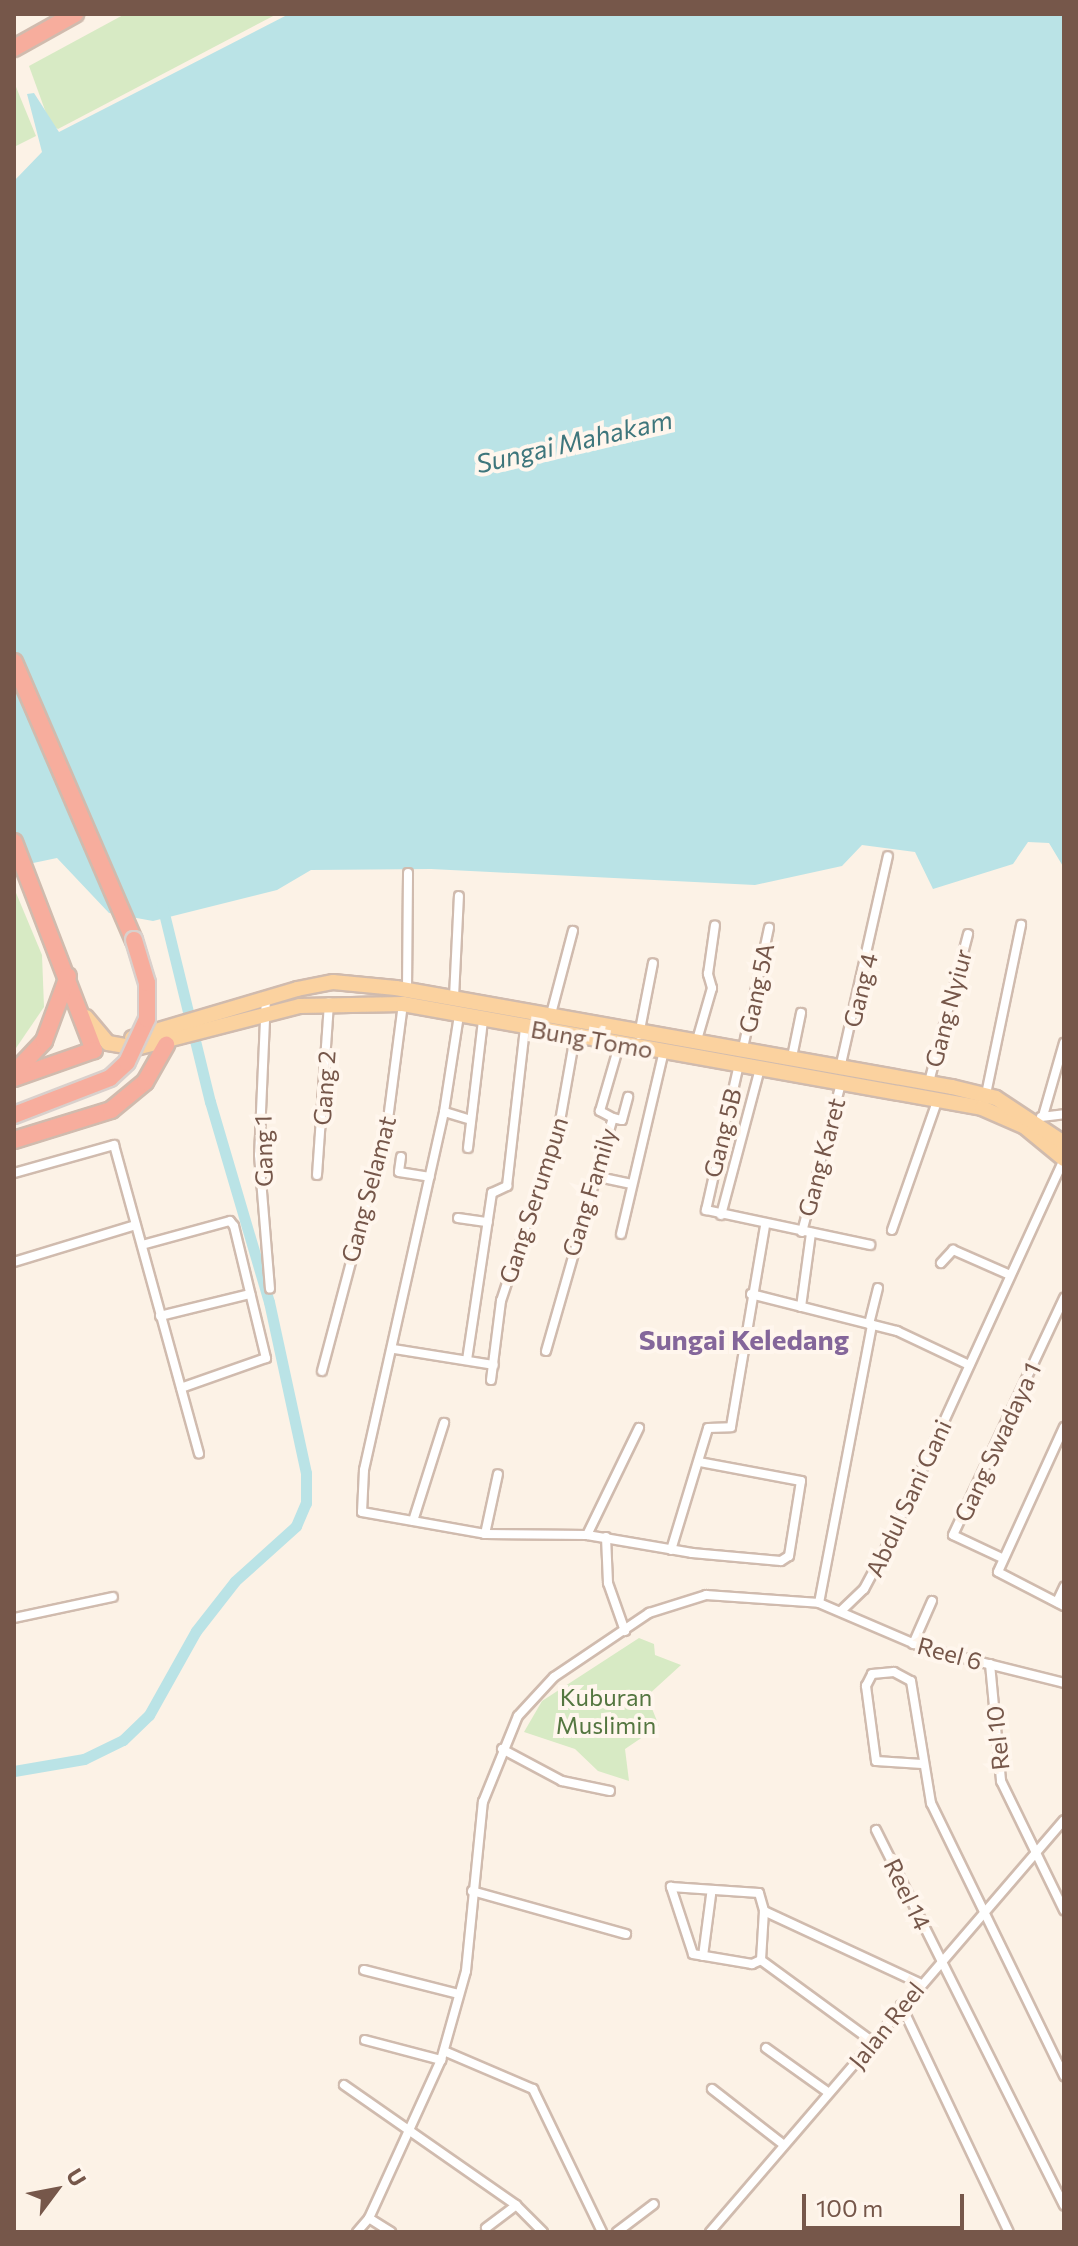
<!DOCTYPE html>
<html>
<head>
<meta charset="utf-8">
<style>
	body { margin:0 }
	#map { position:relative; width:1078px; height:2246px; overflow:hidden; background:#fcf2e6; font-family:Commissioner,sans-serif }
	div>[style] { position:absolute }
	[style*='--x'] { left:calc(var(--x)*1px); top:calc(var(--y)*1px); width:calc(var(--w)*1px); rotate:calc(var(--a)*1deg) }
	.green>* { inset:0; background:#d7eac4 }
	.water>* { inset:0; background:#bae3e6 }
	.canal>* { height:11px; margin:-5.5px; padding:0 5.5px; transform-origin:5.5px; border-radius:5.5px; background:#bae3e6 }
	.roads { filter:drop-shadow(2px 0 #d0bbae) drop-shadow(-2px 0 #d0bbae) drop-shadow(0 2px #d0bbae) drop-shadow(0 -2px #d0bbae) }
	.street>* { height:8px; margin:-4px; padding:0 4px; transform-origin:4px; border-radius:4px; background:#fff }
	.primary>* { height:14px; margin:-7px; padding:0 7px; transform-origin:7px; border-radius:7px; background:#fbd29f }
	.highway>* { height:16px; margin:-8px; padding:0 8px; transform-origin:8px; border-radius:8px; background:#f7ad9d }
	.bridges { filter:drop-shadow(2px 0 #d9d0cc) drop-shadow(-2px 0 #d9d0cc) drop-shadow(0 2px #d9d0cc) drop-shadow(0 -2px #d9d0cc) }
	.highway-bridge>* { height:16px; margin:-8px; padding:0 8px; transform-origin:8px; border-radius:8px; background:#f7ad9d }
	span { translate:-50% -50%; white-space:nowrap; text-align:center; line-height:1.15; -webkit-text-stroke:8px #fff6ed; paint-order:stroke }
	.street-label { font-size:24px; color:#76574a }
	.park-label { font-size:24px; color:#547640 }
	.water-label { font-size:26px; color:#3e767c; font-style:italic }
	.quarter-label { font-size:28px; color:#84669a; font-weight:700 }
	.frame { position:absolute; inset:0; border:16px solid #76574a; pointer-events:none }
	.north { position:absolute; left:16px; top:2150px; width:80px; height:80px; -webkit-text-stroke:6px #fff6ed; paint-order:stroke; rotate:58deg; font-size:22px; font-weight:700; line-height:32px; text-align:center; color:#76574a }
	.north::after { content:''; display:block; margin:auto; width:28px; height:36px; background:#76574a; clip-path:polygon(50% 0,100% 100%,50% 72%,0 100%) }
	.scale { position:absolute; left:802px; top:2194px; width:162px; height:36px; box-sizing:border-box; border:4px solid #76574a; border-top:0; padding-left:10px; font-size:24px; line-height:28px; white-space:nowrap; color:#76574a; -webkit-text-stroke:6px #fff6ed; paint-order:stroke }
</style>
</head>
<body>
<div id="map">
	<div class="green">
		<i style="clip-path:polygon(125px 14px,277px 14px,58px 129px,50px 124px,29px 66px)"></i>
		<i style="clip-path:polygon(14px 82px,36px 136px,14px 147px)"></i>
		<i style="clip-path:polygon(14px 888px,42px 955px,44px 1007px,14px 1051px)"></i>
		<i style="clip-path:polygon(639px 1638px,654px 1644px,655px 1655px,681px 1665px,647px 1696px,659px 1726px,625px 1749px,629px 1781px,598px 1771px,575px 1749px,524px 1732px,542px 1701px)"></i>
	</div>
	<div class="water">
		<i style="clip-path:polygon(289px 14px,1064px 14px,1064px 868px,1049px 843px,1028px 842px,1013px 864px,933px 889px,915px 852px,862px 845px,842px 866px,755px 885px,431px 869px,311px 870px,277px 890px,153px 921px,109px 913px,57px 858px,14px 867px,14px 181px,42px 152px,27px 94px,34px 93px,59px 132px)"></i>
	</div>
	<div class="canal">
		<i style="--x:14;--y:1771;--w:71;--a:-9.7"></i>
		<i style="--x:84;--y:1759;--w:43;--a:-26"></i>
		<i style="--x:123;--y:1740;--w:36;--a:-44"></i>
		<i style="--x:149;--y:1715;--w:96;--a:-60.8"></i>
		<i style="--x:196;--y:1631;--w:63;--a:-52"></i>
		<i style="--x:235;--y:1581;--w:82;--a:-42"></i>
		<i style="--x:296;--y:1526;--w:25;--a:-67"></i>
		<i style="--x:306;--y:1503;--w:30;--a:-90"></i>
		<i style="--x:306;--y:1473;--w:175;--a:-102.2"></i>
		<i style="--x:269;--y:1302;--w:209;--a:-106.4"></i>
		<i style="--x:210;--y:1102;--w:203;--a:-103.7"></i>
	</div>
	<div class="roads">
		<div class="street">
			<i style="--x:407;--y:990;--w:117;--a:-89.5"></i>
			<i style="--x:266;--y:997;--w:158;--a:92.5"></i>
			<i style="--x:259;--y:1155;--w:134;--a:85.3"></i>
			<i style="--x:454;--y:997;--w:101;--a:-87.2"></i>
			<i style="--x:551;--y:1014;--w:86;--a:-75.2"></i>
			<i style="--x:639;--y:1035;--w:73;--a:-79"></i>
			<i style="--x:697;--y:1040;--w:54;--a:-73.9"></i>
			<i style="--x:712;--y:988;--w:15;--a:-106"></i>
			<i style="--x:708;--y:974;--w:49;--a:-81.9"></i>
			<i style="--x:743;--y:1048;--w:123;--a:-77.8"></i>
			<i style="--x:792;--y:1057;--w:45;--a:-78.4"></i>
			<i style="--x:739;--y:1064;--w:150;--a:102.7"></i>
			<i style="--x:706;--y:1210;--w:168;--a:12"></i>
			<i style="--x:841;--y:1064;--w:213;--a:-77.3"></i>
			<i style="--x:929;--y:1082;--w:153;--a:-75.2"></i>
			<i style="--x:985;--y:1099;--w:178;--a:-78.3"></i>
			<i style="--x:444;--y:1112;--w:98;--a:-81.2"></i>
			<i style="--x:1043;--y:1116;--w:76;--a:-74"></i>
			<i style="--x:1041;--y:1117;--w:23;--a:-7"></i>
			<i style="--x:613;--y:1118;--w:9;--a:13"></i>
			<i style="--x:622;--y:1120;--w:24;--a:-75"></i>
			<i style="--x:471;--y:1120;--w:28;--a:-163"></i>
			<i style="--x:444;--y:1112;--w:367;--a:102.6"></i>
			<i style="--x:364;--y:1470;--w:42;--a:92.7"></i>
			<i style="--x:362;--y:1512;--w:125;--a:10.1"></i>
			<i style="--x:485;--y:1534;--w:102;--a:0.6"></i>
			<i style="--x:587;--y:1535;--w:107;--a:9.7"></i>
			<i style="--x:692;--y:1553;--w:89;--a:5.1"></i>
			<i style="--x:781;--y:1561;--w:9;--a:-32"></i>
			<i style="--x:789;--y:1556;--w:76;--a:-80.9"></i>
			<i style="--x:801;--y:1481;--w:104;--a:-169.4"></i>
			<i style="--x:468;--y:1148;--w:129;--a:-83.3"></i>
			<i style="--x:401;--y:1157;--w:15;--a:98"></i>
			<i style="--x:399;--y:1172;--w:31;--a:9"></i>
			<i style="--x:14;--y:1173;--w:104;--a:-15.6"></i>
			<i style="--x:114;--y:1145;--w:320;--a:74.6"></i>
			<i style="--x:317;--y:1175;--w:173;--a:-86"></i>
			<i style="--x:608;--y:1179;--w:24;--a:12"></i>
			<i style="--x:721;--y:1215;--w:152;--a:-75.1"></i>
			<i style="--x:458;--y:1218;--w:30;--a:8"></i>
			<i style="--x:892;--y:1230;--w:139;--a:-70.7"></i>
			<i style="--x:802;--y:1232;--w:154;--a:-75.3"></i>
			<i style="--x:621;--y:1234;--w:189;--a:-76.8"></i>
			<i style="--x:142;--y:1245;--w:91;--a:-15.3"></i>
			<i style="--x:230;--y:1221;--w:6;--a:51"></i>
			<i style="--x:234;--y:1226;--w:136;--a:76.4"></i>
			<i style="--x:266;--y:1358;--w:90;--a:160.6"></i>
			<i style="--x:14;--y:1262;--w:127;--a:-16.9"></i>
			<i style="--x:941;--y:1263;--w:18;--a:-47"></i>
			<i style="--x:953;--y:1250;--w:62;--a:23.7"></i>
			<i style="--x:751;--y:1294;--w:151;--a:14.2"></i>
			<i style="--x:897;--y:1331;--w:80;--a:25.3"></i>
			<i style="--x:801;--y:1307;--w:75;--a:-82.3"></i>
			<i style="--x:160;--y:1316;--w:93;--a:-13.7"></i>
			<i style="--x:869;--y:1324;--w:37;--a:-76"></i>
			<i style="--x:394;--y:1349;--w:101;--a:9.1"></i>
			<i style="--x:546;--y:1351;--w:242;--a:-74"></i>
			<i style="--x:613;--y:1118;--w:15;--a:-152"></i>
			<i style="--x:600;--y:1111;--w:72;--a:-73.8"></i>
			<i style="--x:467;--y:1360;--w:169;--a:-81.5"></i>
			<i style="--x:492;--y:1193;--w:17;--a:-25"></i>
			<i style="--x:507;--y:1186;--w:159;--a:-83.5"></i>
			<i style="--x:322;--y:1371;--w:253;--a:-75.1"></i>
			<i style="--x:387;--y:1127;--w:124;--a:-82.6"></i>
			<i style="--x:491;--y:1380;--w:80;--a:-82.8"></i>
			<i style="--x:501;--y:1301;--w:183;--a:-71.6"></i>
			<i style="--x:559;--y:1127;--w:92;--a:-80"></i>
			<i style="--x:1064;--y:1427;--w:159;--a:114.5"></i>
			<i style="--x:998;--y:1572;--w:74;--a:27.3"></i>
			<i style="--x:413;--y:1521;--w:103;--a:-72.4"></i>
			<i style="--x:485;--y:1534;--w:61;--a:-77.8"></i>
			<i style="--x:587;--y:1535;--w:119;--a:-64.1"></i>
			<i style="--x:606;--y:1537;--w:46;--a:87.5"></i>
			<i style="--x:608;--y:1583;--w:51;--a:70.5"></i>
			<i style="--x:671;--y:1550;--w:127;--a:-73.1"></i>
			<i style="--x:708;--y:1428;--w:23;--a:-2"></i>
			<i style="--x:731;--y:1427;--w:204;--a:-80.4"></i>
			<i style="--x:1002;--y:1558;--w:54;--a:-154.9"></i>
			<i style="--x:953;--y:1535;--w:262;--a:-64.9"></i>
			<i style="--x:1057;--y:1602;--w:17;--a:-65"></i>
			<i style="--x:819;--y:1603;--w:283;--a:-79.2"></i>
			<i style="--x:841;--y:1611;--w:32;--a:-44"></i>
			<i style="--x:864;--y:1589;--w:47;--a:-61.8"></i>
			<i style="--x:886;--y:1548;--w:428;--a:-65.4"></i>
			<i style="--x:14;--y:1618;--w:101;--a:-12"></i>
			<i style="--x:913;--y:1644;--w:47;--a:-66.2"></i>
			<i style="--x:990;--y:1664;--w:118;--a:84.6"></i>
			<i style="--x:1001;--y:1781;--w:144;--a:64"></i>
			<i style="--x:502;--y:1749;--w:68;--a:28.1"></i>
			<i style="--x:562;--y:1781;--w:49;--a:11.8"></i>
			<i style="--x:922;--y:1764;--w:46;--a:-176.3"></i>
			<i style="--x:876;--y:1761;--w:76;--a:-97.6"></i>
			<i style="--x:866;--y:1686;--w:13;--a:-63"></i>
			<i style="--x:872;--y:1674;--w:22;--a:-5"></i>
			<i style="--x:894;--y:1672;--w:19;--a:28"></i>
			<i style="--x:911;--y:1681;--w:124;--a:80.7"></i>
			<i style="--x:931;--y:1803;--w:304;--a:64"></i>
			<i style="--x:876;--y:1830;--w:420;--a:63.4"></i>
			<i style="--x:472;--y:1891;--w:160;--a:15.6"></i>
			<i style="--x:703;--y:1956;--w:62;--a:-82.5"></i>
			<i style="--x:761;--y:1960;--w:10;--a:156"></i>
			<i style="--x:752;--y:1964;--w:60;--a:-170.4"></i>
			<i style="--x:693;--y:1954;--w:71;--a:-108.2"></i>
			<i style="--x:671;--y:1887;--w:88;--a:3.9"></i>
			<i style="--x:759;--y:1893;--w:19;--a:74"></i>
			<i style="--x:364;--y:1970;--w:98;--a:14.2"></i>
			<i style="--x:901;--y:2005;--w:251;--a:64.6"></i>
			<i style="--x:365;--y:2040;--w:79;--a:14.7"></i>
			<i style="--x:873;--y:2042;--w:139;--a:-143.8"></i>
			<i style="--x:761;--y:1960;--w:49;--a:-86.5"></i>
			<i style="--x:764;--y:1911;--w:171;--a:24.9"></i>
			<i style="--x:766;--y:2048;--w:77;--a:35.5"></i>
			<i style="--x:444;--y:2051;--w:97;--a:23.1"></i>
			<i style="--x:533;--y:2089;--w:159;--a:64.2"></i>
			<i style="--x:344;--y:2085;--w:210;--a:34.9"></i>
			<i style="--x:516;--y:2205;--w:38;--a:45"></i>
			<i style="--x:712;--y:2089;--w:91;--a:37.9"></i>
			<i style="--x:486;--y:2228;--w:38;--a:-37"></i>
			<i style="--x:357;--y:2232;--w:18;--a:-49"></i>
			<i style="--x:391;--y:2232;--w:26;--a:-148"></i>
			<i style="--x:369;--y:2218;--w:174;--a:-65.5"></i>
			<i style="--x:441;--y:2060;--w:92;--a:-74.3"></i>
			<i style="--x:466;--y:1971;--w:170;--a:-84.3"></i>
			<i style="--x:483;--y:1802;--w:93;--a:-67.9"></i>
			<i style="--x:518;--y:1716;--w:53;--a:-47.3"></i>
			<i style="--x:554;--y:1677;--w:115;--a:-34"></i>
			<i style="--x:649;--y:1613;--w:60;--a:-17.5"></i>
			<i style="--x:706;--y:1595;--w:113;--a:4"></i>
			<i style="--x:819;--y:1603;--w:114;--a:23.2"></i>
			<i style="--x:924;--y:1648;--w:144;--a:14"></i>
			<i style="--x:617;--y:2232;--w:46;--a:-37.1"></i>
			<i style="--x:710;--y:2232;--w:543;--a:-49.33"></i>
		</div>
		<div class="primary">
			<i style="--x:86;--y:1017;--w:34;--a:50"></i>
			<i style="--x:108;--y:1043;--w:28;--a:10"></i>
			<i style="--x:136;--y:1048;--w:169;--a:-14.4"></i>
			<i style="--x:300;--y:1006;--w:103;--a:-1.1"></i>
			<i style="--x:403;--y:1004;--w:588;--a:10.18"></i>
			<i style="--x:982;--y:1108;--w:47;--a:23.8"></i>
			<i style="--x:1025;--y:1127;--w:50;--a:39.4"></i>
			<i style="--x:132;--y:1038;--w:172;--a:-16.5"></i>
			<i style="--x:297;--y:989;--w:37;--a:-11"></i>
			<i style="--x:333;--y:982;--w:63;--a:5.4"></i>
			<i style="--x:396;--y:988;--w:565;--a:10.1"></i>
			<i style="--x:952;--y:1087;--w:45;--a:14"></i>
			<i style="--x:996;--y:1098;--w:82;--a:33.5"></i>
		</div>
		<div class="highway">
			<i style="--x:14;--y:48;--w:70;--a:-29.1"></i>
			<i style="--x:14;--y:662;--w:303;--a:66.7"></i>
			<i style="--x:14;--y:842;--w:223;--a:69"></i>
			<i style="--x:94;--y:1050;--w:85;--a:160.7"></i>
			<i style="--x:14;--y:1073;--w:44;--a:-46.8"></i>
			<i style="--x:44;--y:1041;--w:69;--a:-69.7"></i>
			<i style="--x:14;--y:1140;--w:102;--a:-17.2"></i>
			<i style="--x:111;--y:1110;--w:44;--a:-39.5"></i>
			<i style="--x:145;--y:1082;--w:43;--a:-60.4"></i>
		</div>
	</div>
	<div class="bridges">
		<div class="highway-bridge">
			<i style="--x:14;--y:1115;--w:103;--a:-21.1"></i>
			<i style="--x:110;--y:1078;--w:23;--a:-43"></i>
			<i style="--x:127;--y:1062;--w:47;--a:-65.1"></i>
			<i style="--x:147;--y:1019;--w:36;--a:-90"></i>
			<i style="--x:147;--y:983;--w:45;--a:-106.8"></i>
		</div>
	</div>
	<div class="street-label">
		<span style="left:756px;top:988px;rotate:-78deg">Gang 5A</span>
		<span style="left:860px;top:990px;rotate:-76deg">Gang 4</span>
		<span style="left:948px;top:1008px;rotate:-75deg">Gang Nyiur</span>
		<span style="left:592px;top:1039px;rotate:10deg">Bung Tomo</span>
		<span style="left:324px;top:1088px;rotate:-86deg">Gang 2</span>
		<span style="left:722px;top:1133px;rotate:-76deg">Gang 5B</span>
		<span style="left:263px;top:1151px;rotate:-91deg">Gang 1</span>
		<span style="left:821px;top:1157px;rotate:-75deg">Gang Karet</span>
		<span style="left:368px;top:1189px;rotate:-75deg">Gang Selamat</span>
		<span style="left:589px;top:1192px;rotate:-73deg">Gang Family</span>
		<span style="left:533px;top:1200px;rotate:-72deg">Gang Serumpun</span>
		<span style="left:997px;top:1442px;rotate:-65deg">Gang Swadaya 1</span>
		<span style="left:908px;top:1498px;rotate:-65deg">Abdul Sani Gani</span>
		<span style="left:950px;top:1653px;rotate:15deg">Reel 6</span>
		<span style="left:997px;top:1738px;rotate:-96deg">Rel 10</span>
		<span style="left:908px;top:1894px;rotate:64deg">Reel 14</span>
		<span style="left:886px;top:2025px;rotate:-51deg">Jalan Reel</span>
	</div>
	<div class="park-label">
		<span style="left:606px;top:1711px">Kuburan<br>Muslimin</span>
	</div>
	<div class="water-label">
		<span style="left:574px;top:441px;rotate:-13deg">Sungai Mahakam</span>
	</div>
	<div class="quarter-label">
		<span style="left:744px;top:1339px">Sungai Keledang</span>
	</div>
	<div class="frame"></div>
	<div class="north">U</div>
	<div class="scale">100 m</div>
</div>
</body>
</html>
